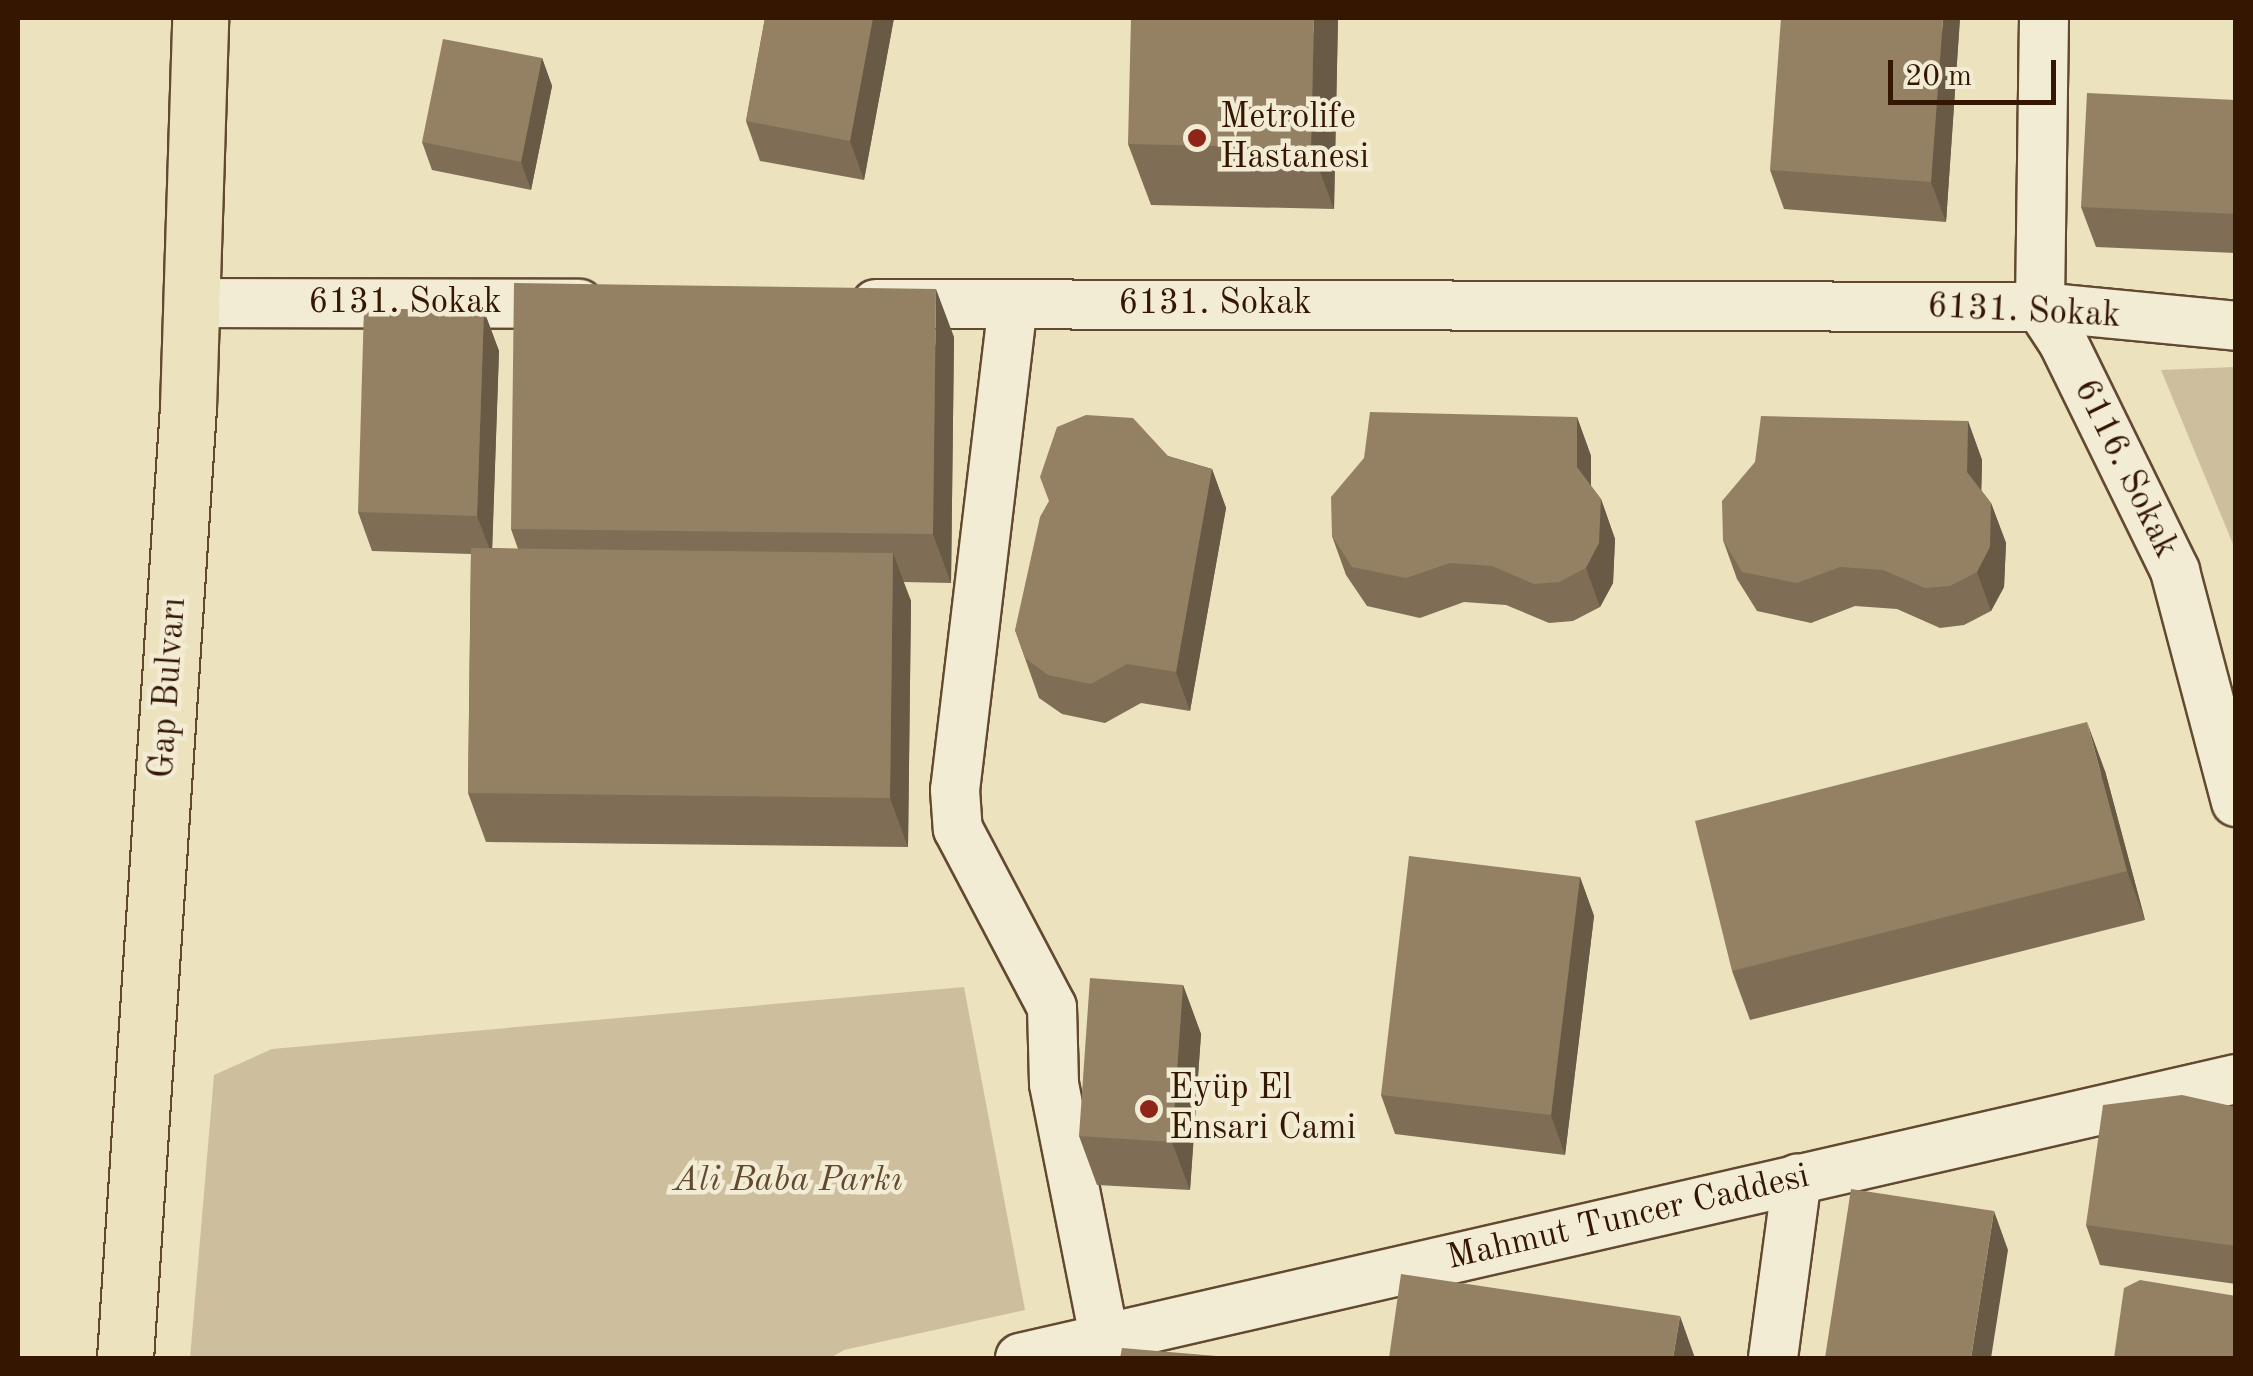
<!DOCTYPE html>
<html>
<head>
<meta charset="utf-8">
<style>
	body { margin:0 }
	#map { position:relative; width:2253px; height:1376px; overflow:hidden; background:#ece2be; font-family:"Old Standard TT",serif }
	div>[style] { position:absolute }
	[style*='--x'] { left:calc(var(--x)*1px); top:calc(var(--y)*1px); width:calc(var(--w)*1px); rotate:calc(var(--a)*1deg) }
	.green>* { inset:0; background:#cdbf9e }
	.roads { filter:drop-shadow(2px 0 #624930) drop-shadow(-2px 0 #624930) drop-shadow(0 2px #624930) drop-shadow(0 -2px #624930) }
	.minor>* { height:48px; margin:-24px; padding:0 24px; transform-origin:24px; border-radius:24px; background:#f3ecd5 }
	.trunk>* { height:55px; margin:-27.5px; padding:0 27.5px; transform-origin:27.5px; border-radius:27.5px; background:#ece2be }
	.wall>* { inset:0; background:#7f6e55 }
	.shaded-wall>* { inset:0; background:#685a45 }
	.building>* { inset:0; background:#948063 }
	.dots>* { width:28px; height:28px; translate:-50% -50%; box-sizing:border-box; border:5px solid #f3ecd5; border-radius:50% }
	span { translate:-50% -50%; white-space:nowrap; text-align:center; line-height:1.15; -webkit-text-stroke:9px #f3ecd5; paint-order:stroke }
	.poi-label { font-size:35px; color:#341601 }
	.left { translate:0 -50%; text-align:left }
	.street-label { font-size:35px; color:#341601 }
	.park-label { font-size:35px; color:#624930; font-style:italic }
	.frame { position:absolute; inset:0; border:20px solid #341601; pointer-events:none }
	.scale { position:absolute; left:1888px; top:60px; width:168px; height:45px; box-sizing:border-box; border:5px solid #341601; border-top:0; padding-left:12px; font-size:30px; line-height:35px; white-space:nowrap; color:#341601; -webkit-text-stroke:8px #f3ecd5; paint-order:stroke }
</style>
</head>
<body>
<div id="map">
	<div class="green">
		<i style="clip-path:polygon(2235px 367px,2236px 367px,2235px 549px,2161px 370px)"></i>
		<i style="clip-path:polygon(964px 987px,1025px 1310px,844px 1350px,830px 1358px,190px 1358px,214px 1075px,272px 1049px)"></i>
	</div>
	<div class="roads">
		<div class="minor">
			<i style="--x:2044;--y:18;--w:289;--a:90.8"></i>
			<i style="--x:2040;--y:307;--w:42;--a:56.7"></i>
			<i style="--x:2063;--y:342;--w:255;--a:63.9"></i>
			<i style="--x:2175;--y:571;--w:239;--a:75.2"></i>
			<i style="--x:193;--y:303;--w:386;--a:0.1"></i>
			<i style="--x:876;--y:304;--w:1164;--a:0.15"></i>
			<i style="--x:2040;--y:307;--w:197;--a:5.5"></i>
			<i style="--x:1013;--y:304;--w:489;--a:96.8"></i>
			<i style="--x:955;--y:790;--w:39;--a:86"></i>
			<i style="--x:958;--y:829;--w:201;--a:62.2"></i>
			<i style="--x:1052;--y:1007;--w:77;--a:88.5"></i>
			<i style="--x:1054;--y:1084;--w:258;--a:78.8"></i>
			<i style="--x:1020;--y:1358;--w:1248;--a:-12.92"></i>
			<i style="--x:1773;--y:1358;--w:181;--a:-82.4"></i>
		</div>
		<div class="trunk">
			<i style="--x:125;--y:1358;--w:952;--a:-86.21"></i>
			<i style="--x:188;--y:408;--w:390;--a:-88.2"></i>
		</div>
	</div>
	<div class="wall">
		<i style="clip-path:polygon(765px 18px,894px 18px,864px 180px,760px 161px,746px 121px)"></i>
		<i style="clip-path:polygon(1338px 18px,1334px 209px,1151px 205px,1128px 144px)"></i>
		<i style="clip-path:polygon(1960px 18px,1946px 222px,1784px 209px,1770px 170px)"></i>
		<i style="clip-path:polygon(542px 58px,552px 86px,531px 190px,432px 170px,422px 142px)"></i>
		<i style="clip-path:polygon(2236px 100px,2236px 253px,2096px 247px,2081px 207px)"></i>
		<i style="clip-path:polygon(484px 311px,499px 351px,492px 548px,518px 549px,511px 529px,954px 337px,951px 583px,903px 582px,911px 601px,908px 847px,486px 842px,468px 793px,471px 554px,372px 551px,358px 512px)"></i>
		<i style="clip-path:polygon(1577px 417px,1591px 456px,1591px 486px,1601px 499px,1615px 539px,1613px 583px,1600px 607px,1573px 621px,1549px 623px,1506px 605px,1464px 602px,1420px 618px,1367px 606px,1346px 575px,1332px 536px)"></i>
		<i style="clip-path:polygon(1968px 421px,1982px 460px,1981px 490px,1991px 503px,2006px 543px,2004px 587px,1991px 611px,1964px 625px,1940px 628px,1897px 609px,1855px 606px,1811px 623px,1757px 611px,1737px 579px,1723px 540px)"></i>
		<i style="clip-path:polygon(1168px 456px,1212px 469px,1226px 508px,1190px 711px,1141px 703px,1105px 723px,1062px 714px,1039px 698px,1015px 630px)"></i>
		<i style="clip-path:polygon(2105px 771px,2145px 920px,1750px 1020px,1732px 971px)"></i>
		<i style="clip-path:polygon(1580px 877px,1594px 916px,1565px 1155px,1395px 1134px,1381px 1095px)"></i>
		<i style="clip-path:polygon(1183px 985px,1201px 1034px,1190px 1190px,1097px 1185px,1079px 1136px)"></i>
		<i style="clip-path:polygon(2236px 1107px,2236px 1284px,2100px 1265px,2086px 1225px)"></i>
	</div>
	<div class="shaded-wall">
		<i style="clip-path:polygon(873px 18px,894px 18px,864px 180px,850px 141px)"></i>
		<i style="clip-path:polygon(1314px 18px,1338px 18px,1334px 209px,1311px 148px)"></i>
		<i style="clip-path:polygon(1943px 18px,1960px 18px,1946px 222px,1931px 182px)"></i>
		<i style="clip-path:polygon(542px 58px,552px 86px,531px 190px,521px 162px)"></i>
		<i style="clip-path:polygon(936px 289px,954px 337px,951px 583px,933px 534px)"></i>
		<i style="clip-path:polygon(484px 311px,499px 351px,492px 555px,477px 516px)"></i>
		<i style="clip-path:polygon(1577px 417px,1591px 456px,1591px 506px,1577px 467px)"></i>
		<i style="clip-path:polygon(1968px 421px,1982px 460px,1981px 511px,1967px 472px)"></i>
		<i style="clip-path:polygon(1212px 469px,1226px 508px,1190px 711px,1176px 672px)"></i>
		<i style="clip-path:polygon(1601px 499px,1615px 539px,1613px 583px,1600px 607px,1586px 568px)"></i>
		<i style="clip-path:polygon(1991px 503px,2006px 543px,2004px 587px,1991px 611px,1977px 572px)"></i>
		<i style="clip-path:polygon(893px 553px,911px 601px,908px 847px,890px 798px)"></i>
		<i style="clip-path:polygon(2087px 722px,2105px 771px,2145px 920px,2127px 871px)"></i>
		<i style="clip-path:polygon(1580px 877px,1594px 916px,1565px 1155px,1551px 1115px)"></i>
		<i style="clip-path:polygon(1183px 985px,1201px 1034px,1190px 1190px,1172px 1142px)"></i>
		<i style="clip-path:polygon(1994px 1211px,2008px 1250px,1991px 1358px,1971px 1358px)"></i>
		<i style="clip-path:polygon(1680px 1316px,1695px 1358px,1673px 1358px)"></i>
	</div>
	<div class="building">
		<i style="clip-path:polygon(765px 18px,873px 18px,850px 141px,746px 121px)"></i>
		<i style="clip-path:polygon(1131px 18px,1314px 18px,1311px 148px,1128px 144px)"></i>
		<i style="clip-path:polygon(1781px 18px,1943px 18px,1931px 182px,1770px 170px)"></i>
		<i style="clip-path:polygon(443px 39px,542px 58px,521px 162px,422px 142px)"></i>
		<i style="clip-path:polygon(2087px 93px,2236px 100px,2236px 214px,2081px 207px)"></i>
		<i style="clip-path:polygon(514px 283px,936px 289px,933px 534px,511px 529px)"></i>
		<i style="clip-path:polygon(364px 308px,484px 311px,477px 516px,358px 512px)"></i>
		<i style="clip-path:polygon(1370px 412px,1577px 417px,1577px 467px,1601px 499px,1599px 543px,1586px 568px,1559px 582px,1534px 584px,1492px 566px,1450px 563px,1406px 578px,1352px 567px,1332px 536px,1331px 497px,1364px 458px)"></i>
		<i style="clip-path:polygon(1086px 415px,1133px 418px,1168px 456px,1212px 469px,1176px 672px,1127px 664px,1091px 684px,1048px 675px,1025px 658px,1015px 630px,1040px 517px,1049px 501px,1040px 477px,1057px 427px)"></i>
		<i style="clip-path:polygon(1761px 416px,1968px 421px,1967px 472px,1991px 503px,1990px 547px,1977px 572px,1950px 586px,1925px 588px,1883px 570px,1840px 567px,1797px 583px,1742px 572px,1723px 540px,1722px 501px,1755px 462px)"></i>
		<i style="clip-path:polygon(471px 548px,893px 553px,890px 798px,468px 793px)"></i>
		<i style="clip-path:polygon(2087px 722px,2127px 871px,1732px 971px,1695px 821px)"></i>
		<i style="clip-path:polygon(1409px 856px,1580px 877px,1551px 1115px,1381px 1095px)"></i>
		<i style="clip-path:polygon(1090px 978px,1183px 985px,1172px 1142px,1079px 1136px)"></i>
		<i style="clip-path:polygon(2182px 1095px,2236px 1107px,2236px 1246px,2086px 1225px,2103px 1105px)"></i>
		<i style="clip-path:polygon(1851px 1189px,1994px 1211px,1971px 1358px,1825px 1358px)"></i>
		<i style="clip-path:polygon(1401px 1274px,1680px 1316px,1673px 1358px,1389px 1358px)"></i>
		<i style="clip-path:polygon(2140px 1280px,2236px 1296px,2236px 1358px,2114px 1358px,2124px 1288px)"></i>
		<i style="clip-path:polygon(1122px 1348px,1240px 1358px,1120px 1358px)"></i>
	</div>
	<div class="dots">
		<i style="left:1197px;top:138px;background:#8f2418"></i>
		<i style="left:1149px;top:1109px;background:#8f2418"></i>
	</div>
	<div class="poi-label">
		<span class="left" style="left:1220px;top:138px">Metrolife<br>Hastanesi</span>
		<span class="left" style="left:1169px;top:1109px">Eyüp El<br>Ensari Cami</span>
	</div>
	<div class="street-label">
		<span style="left:405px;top:303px">6131. Sokak</span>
		<span style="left:1215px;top:304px">6131. Sokak</span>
		<span style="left:2024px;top:312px;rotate:3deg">6131. Sokak</span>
		<span style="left:2125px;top:469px;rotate:64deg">6116. Sokak</span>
		<span style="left:169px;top:688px;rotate:-86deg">Gap Bulvarı</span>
		<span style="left:1628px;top:1218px;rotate:-13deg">Mahmut Tuncer Caddesi</span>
	</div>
	<div class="park-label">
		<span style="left:788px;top:1181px">Ali Baba Parkı</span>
	</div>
	<div class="frame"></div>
	<div class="scale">20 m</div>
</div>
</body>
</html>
